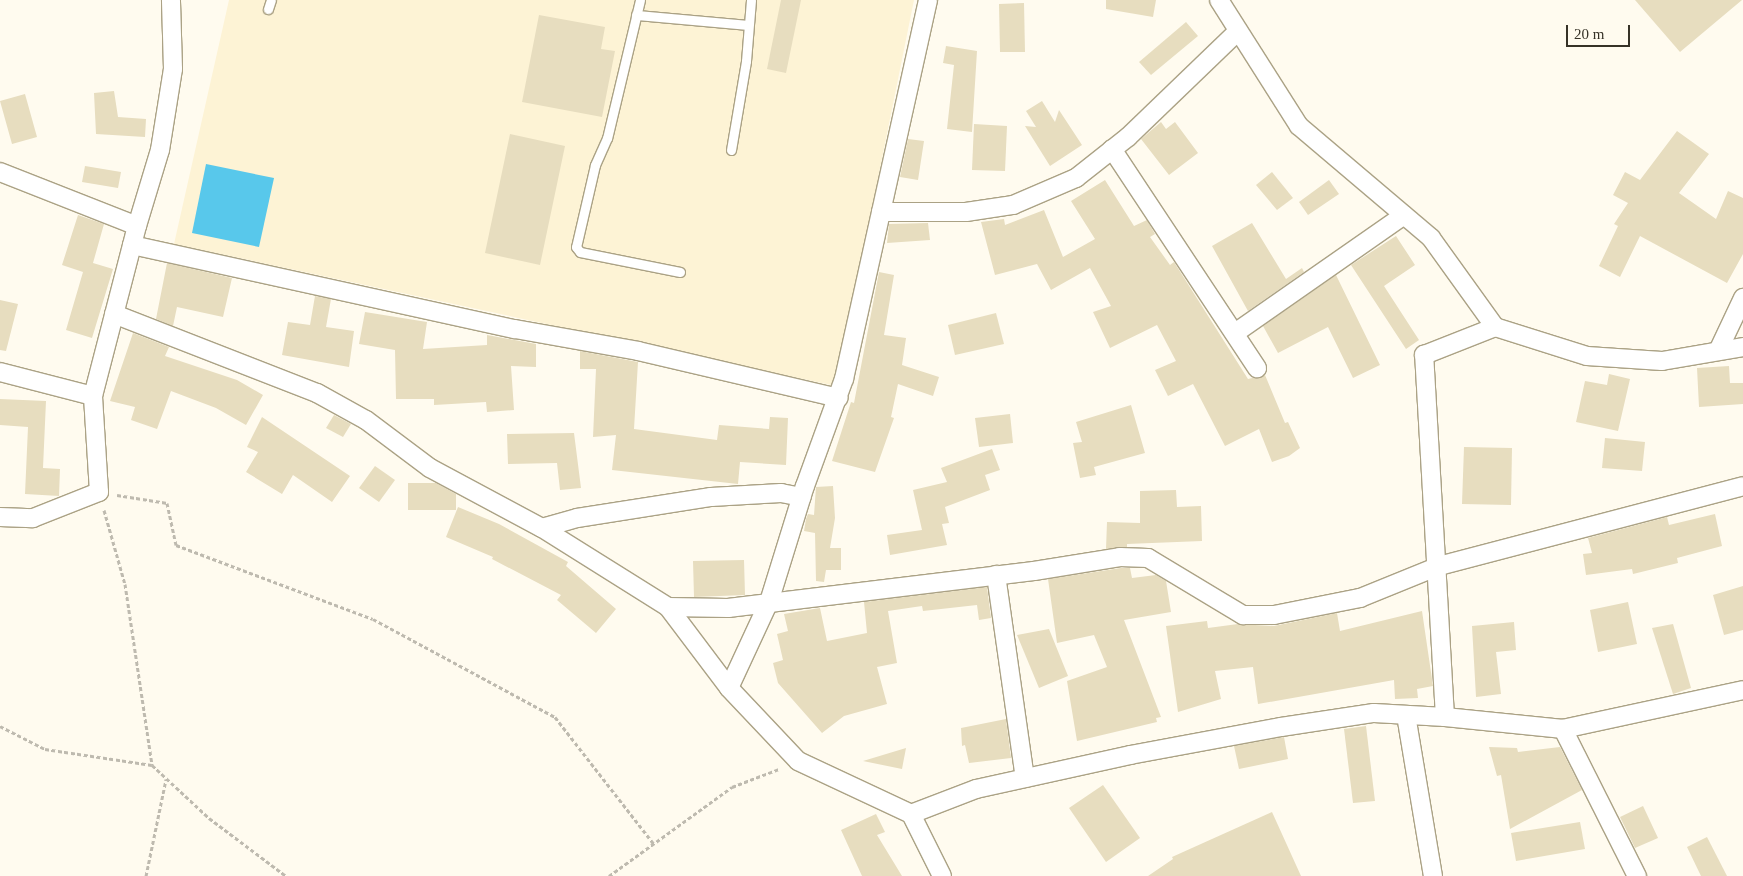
<!DOCTYPE html>
<html>
<head>
<meta charset="utf-8">
<style>
	body { margin:0 }
	#map { position:relative; width:1743px; height:876px; overflow:hidden; background:#fffbef; font-family:Georgia,serif }
	div>[style] { position:absolute }
	[style*='--x'] { left:calc(var(--x)*1px); top:calc(var(--y)*1px); width:calc(var(--w)*1px); rotate:calc(var(--a)*1deg) }
	.built>* { inset:0; background:#fdf3d5 }
	.water>* { inset:0; background:#58c8eb }
	.building>* { inset:0; background:#e7ddbf }
	.path>* { height:3px; margin-top:-1.5px; transform-origin:0; background:repeating-linear-gradient(90deg,#bebaaf 0 4px,transparent 0 6.5px) }
	.roads { filter:drop-shadow(1px 0 #aba285) drop-shadow(-1px 0 #aba285) drop-shadow(0 1px #aba285) drop-shadow(0 -1px #aba285) }
	.service>* { height:9px; margin:-4.5px; padding:0 4.5px; transform-origin:4.5px; border-radius:4.5px; background:#fff }
	.minor>* { height:18px; margin:-9px; padding:0 9px; transform-origin:9px; border-radius:9px; background:#fff }
	span { translate:-50% -50%; white-space:nowrap; text-align:center; line-height:1.15; -webkit-text-stroke:5px #fffbef; paint-order:stroke }
	.scale { position:absolute; left:1566px; top:25px; width:64px; height:22px; box-sizing:border-box; border:2px solid #363227; border-top:0; padding-left:6px; font-size:15px; line-height:18px; white-space:nowrap; color:#363227; -webkit-text-stroke:4px #fffbef; paint-order:stroke }
</style>
</head>
<body>
<div id="map">
	<div class="built">
		<i style="clip-path:polygon(229px 0,914px 0,836px 386px,174px 244px)"></i>
	</div>
	<div class="water">
		<i style="clip-path:polygon(206px 164px,274px 178px,259px 247px,192px 233px)"></i>
	</div>
	<div class="building">
		<i style="clip-path:polygon(781px 0,801px 0,786px 73px,767px 69px)"></i>
		<i style="clip-path:polygon(1106px 0,1156px 0,1153px 17px,1106px 9px)"></i>
		<i style="clip-path:polygon(1635px 0,1742px 0,1680px 52px)"></i>
		<i style="clip-path:polygon(1024px 3px,1025px 52px,1000px 52px,999px 4px)"></i>
		<i style="clip-path:polygon(539px 15px,605px 27px,601px 49px,615px 51px,602px 117px,522px 102px)"></i>
		<i style="clip-path:polygon(1186px 22px,1198px 36px,1151px 75px,1139px 62px)"></i>
		<i style="clip-path:polygon(946px 46px,977px 51px,972px 132px,947px 129px,954px 65px,943px 63px)"></i>
		<i style="clip-path:polygon(114px 91px,118px 117px,146px 119px,145px 137px,96px 134px,94px 93px)"></i>
		<i style="clip-path:polygon(25px 94px,37px 137px,12px 144px,0 101px)"></i>
		<i style="clip-path:polygon(1042px 101px,1055px 122px,1059px 110px,1082px 145px,1050px 166px,1025px 126px,1036px 127px,1026px 111px)"></i>
		<i style="clip-path:polygon(1161px 122px,1166px 129px,1175px 122px,1198px 153px,1169px 175px,1141px 139px)"></i>
		<i style="clip-path:polygon(974px 124px,1007px 126px,1005px 171px,972px 170px)"></i>
		<i style="clip-path:polygon(1677px 131px,1709px 154px,1679px 193px,1716px 219px,1728px 191px,1743px 198px,1743px 254px,1727px 283px,1640px 236px,1620px 277px,1599px 266px,1618px 226px,1614px 224px,1628px 203px,1613px 195px,1625px 172px,1640px 180px)"></i>
		<i style="clip-path:polygon(510px 134px,565px 146px,540px 265px,485px 253px)"></i>
		<i style="clip-path:polygon(908px 139px,924px 141px,918px 180px,900px 177px)"></i>
		<i style="clip-path:polygon(85px 166px,121px 172px,118px 188px,82px 182px)"></i>
		<i style="clip-path:polygon(1272px 172px,1293px 198px,1277px 210px,1256px 185px)"></i>
		<i style="clip-path:polygon(1105px 180px,1134px 226px,1147px 220px,1155px 234px,1150px 237px,1170px 265px,1174px 262px,1248px 379px,1265px 375px,1285px 423px,1288px 422px,1300px 448px,1289px 456px,1272px 462px,1259px 429px,1225px 446px,1193px 384px,1168px 396px,1155px 370px,1176px 361px,1157px 325px,1110px 348px,1093px 312px,1111px 306px,1090px 268px,1051px 290px,1037px 264px,995px 275px,981px 222px,1004px 219px,1005px 225px,1044px 210px,1063px 257px,1095px 239px,1071px 201px)"></i>
		<i style="clip-path:polygon(1329px 180px,1339px 194px,1308px 215px,1299px 202px)"></i>
		<i style="clip-path:polygon(78px 215px,104px 224px,93px 263px,113px 269px,92px 338px,66px 330px,83px 272px,62px 265px)"></i>
		<i style="clip-path:polygon(928px 223px,930px 240px,887px 243px,889px 224px)"></i>
		<i style="clip-path:polygon(1252px 223px,1286px 279px,1302px 268px,1304px 272px,1248px 311px,1212px 246px)"></i>
		<i style="clip-path:polygon(1396px 236px,1415px 265px,1384px 286px,1419px 340px,1406px 349px,1351px 265px)"></i>
		<i style="clip-path:polygon(167px 263px,232px 278px,223px 317px,177px 307px,173px 326px,156px 319px)"></i>
		<i style="clip-path:polygon(879px 272px,894px 275px,884px 335px,906px 338px,902px 365px,939px 377px,933px 396px,898px 384px,891px 417px,894px 418px,875px 472px,832px 461px,851px 402px,854px 403px)"></i>
		<i style="clip-path:polygon(1336px 275px,1380px 365px,1353px 378px,1328px 327px,1278px 353px,1263px 326px)"></i>
		<i style="clip-path:polygon(315px 296px,331px 299px,326px 327px,354px 331px,349px 367px,282px 355px,288px 322px,310px 325px)"></i>
		<i style="clip-path:polygon(0 300px,18px 304px,6px 351px,0 350px)"></i>
		<i style="clip-path:polygon(365px 312px,427px 322px,423px 349px,487px 345px,487px 335px,536px 344px,536px 367px,511px 366px,514px 410px,487px 412px,486px 402px,434px 405px,434px 399px,396px 399px,395px 350px,359px 344px)"></i>
		<i style="clip-path:polygon(996px 313px,1004px 344px,955px 355px,948px 325px)"></i>
		<i style="clip-path:polygon(133px 333px,169px 347px,165px 356px,237px 380px,263px 395px,246px 425px,216px 408px,171px 391px,157px 429px,131px 420px,135px 407px,110px 401px)"></i>
		<i style="clip-path:polygon(580px 351px,638px 362px,634px 429px,717px 440px,719px 425px,769px 429px,770px 417px,788px 418px,786px 465px,740px 462px,738px 484px,612px 470px,616px 435px,593px 437px,596px 369px,580px 369px)"></i>
		<i style="clip-path:polygon(1729px 366px,1730px 383px,1743px 383px,1743px 404px,1699px 407px,1697px 368px)"></i>
		<i style="clip-path:polygon(1609px 374px,1630px 379px,1618px 431px,1576px 422px,1585px 381px,1607px 385px)"></i>
		<i style="clip-path:polygon(0 399px,46px 401px,43px 468px,60px 469px,59px 496px,25px 494px,28px 427px,0 425px)"></i>
		<i style="clip-path:polygon(1131px 405px,1145px 453px,1094px 467px,1096px 475px,1080px 478px,1073px 443px,1082px 442px,1076px 422px)"></i>
		<i style="clip-path:polygon(1010px 414px,1013px 443px,979px 447px,975px 418px)"></i>
		<i style="clip-path:polygon(334px 415px,351px 424px,343px 437px,326px 428px)"></i>
		<i style="clip-path:polygon(262px 417px,350px 476px,332px 502px,293px 475px,282px 494px,246px 472px,258px 452px,247px 447px)"></i>
		<i style="clip-path:polygon(574px 433px,581px 488px,560px 490px,557px 463px,508px 464px,507px 434px)"></i>
		<i style="clip-path:polygon(1605px 438px,1645px 442px,1642px 471px,1602px 468px)"></i>
		<i style="clip-path:polygon(1464px 447px,1512px 448px,1511px 505px,1462px 504px)"></i>
		<i style="clip-path:polygon(992px 449px,1000px 470px,985px 475px,990px 490px,945px 507px,949px 523px,942px 524px,947px 545px,890px 555px,887px 535px,922px 530px,913px 490px,947px 482px,941px 468px)"></i>
		<i style="clip-path:polygon(375px 466px,395px 480px,379px 502px,359px 488px)"></i>
		<i style="clip-path:polygon(408px 483px,436px 483px,456px 494px,456px 510px,408px 510px)"></i>
		<i style="clip-path:polygon(833px 486px,835px 518px,830px 548px,841px 548px,841px 570px,826px 570px,824px 582px,816px 581px,815px 533px,804px 531px,806px 519px,808px 514px,814px 515px,816px 487px)"></i>
		<i style="clip-path:polygon(1176px 490px,1177px 507px,1201px 506px,1202px 541px,1127px 544px,1127px 547px,1106px 549px,1107px 522px,1140px 523px,1140px 491px)"></i>
		<i style="clip-path:polygon(458px 507px,499px 524px,568px 562px,566px 566px,616px 609px,596px 633px,557px 600px,561px 595px,492px 559px,493px 557px,446px 537px)"></i>
		<i style="clip-path:polygon(1715px 514px,1722px 546px,1677px 558px,1678px 563px,1633px 574px,1632px 569px,1586px 575px,1583px 554px,1592px 553px,1588px 538px,1667px 517px,1669px 525px)"></i>
		<i style="clip-path:polygon(744px 560px,745px 595px,694px 597px,693px 561px)"></i>
		<i style="clip-path:polygon(1121px 568px,1130px 568px,1132px 578px,1156px 575px,1166px 581px,1171px 612px,1124px 620px,1161px 717px,1156px 718px,1157px 722px,1077px 741px,1067px 681px,1107px 667px,1094px 635px,1057px 643px,1048px 579px)"></i>
		<i style="clip-path:polygon(1743px 586px,1743px 630px,1724px 635px,1713px 595px)"></i>
		<i style="clip-path:polygon(987px 587px,991px 618px,979px 620px,977px 605px,923px 611px,922px 606px,888px 611px,897px 663px,877px 667px,887px 704px,844px 716px,822px 733px,778px 683px,773px 663px,783px 660px,777px 634px,788px 631px,784px 614px,820px 608px,827px 641px,867px 633px,864px 602px)"></i>
		<i style="clip-path:polygon(1628px 602px,1637px 644px,1598px 652px,1590px 610px)"></i>
		<i style="clip-path:polygon(1422px 611px,1433px 686px,1417px 689px,1418px 698px,1395px 699px,1394px 680px,1258px 704px,1253px 667px,1215px 671px,1221px 699px,1178px 712px,1166px 626px,1207px 621px,1208px 628px,1238px 624px,1274px 626px,1337px 613px,1340px 631px)"></i>
		<i style="clip-path:polygon(1514px 622px,1516px 650px,1496px 652px,1501px 694px,1476px 697px,1472px 626px)"></i>
		<i style="clip-path:polygon(1673px 624px,1691px 688px,1673px 694px,1652px 628px)"></i>
		<i style="clip-path:polygon(1049px 629px,1068px 676px,1039px 688px,1017px 635px)"></i>
		<i style="clip-path:polygon(1006px 719px,1011px 758px,969px 763px,965px 745px,962px 746px,961px 728px)"></i>
		<i style="clip-path:polygon(1366px 726px,1375px 801px,1353px 803px,1344px 729px)"></i>
		<i style="clip-path:polygon(1284px 737px,1288px 759px,1239px 769px,1234px 746px)"></i>
		<i style="clip-path:polygon(1489px 747px,1517px 748px,1518px 752px,1560px 747px,1582px 790px,1510px 829px,1501px 775px,1497px 776px)"></i>
		<i style="clip-path:polygon(906px 748px,902px 769px,863px 761px)"></i>
		<i style="clip-path:polygon(1103px 785px,1140px 838px,1106px 862px,1069px 808px)"></i>
		<i style="clip-path:polygon(1643px 806px,1658px 838px,1635px 848px,1620px 817px)"></i>
		<i style="clip-path:polygon(1272px 812px,1301px 876px,1148px 876px,1173px 859px,1172px 857px)"></i>
		<i style="clip-path:polygon(876px 814px,885px 832px,877px 835px,902px 876px,862px 876px,841px 830px)"></i>
		<i style="clip-path:polygon(1580px 822px,1585px 849px,1516px 861px,1511px 833px)"></i>
		<i style="clip-path:polygon(1707px 837px,1727px 876px,1701px 876px,1687px 847px)"></i>
	</div>
	<div class="path">
		<i style="--x:117;--y:495;--w:51;--a:9.1"></i>
		<i style="--x:167;--y:503;--w:43;--a:77.9"></i>
		<i style="--x:176;--y:545;--w:210;--a:20.6"></i>
		<i style="--x:373;--y:619;--w:207;--a:28.3"></i>
		<i style="--x:555;--y:717;--w:161;--a:52.1"></i>
		<i style="--x:104;--y:510;--w:77;--a:74.2"></i>
		<i style="--x:125;--y:584;--w:183;--a:81.5"></i>
		<i style="--x:152;--y:765;--w:78;--a:42.9"></i>
		<i style="--x:209;--y:818;--w:96;--a:37"></i>
		<i style="--x:0;--y:726;--w:51;--a:27.1"></i>
		<i style="--x:45;--y:749;--w:108;--a:8.5"></i>
		<i style="--x:146;--y:876;--w:99;--a:-78.3"></i>
		<i style="--x:609;--y:876;--w:152;--a:-35.9"></i>
		<i style="--x:732;--y:787;--w:50;--a:-21"></i>
	</div>
	<div class="roads">
		<div class="service">
			<i style="--x:640;--y:0;--w:142;--a:103.4"></i>
			<i style="--x:607;--y:138;--w:30;--a:114"></i>
			<i style="--x:595;--y:165;--w:84;--a:103"></i>
			<i style="--x:576;--y:247;--w:6;--a:51"></i>
			<i style="--x:580;--y:252;--w:102;--a:11.3"></i>
			<i style="--x:268;--y:9;--w:9;--a:-72"></i>
			<i style="--x:636;--y:15;--w:111;--a:5.1"></i>
			<i style="--x:731;--y:150;--w:90;--a:-80.4"></i>
			<i style="--x:746;--y:61;--w:61;--a:-85.3"></i>
		</div>
		<div class="minor">
			<i style="--x:1219;--y:0;--w:149;--a:57.6"></i>
			<i style="--x:1299;--y:126;--w:173;--a:40.3"></i>
			<i style="--x:1431;--y:238;--w:110;--a:54.3"></i>
			<i style="--x:1495;--y:327;--w:96;--a:17.5"></i>
			<i style="--x:1587;--y:356;--w:75;--a:3.8"></i>
			<i style="--x:1662;--y:361;--w:82;--a:-9.8"></i>
			<i style="--x:1112;--y:149;--w:263;--a:56.5"></i>
			<i style="--x:0;--y:172;--w:147;--a:21.5"></i>
			<i style="--x:881;--y:212;--w:85;--a:0"></i>
			<i style="--x:966;--y:212;--w:48;--a:-8.5"></i>
			<i style="--x:1013;--y:205;--w:69;--a:-23.2"></i>
			<i style="--x:1076;--y:178;--w:66;--a:-38.3"></i>
			<i style="--x:1128;--y:137;--w:151;--a:-43.9"></i>
			<i style="--x:132;--y:245;--w:392;--a:12.4"></i>
			<i style="--x:515;--y:329;--w:125;--a:10.1"></i>
			<i style="--x:638;--y:351;--w:206;--a:13.2"></i>
			<i style="--x:114;--y:314;--w:218;--a:21.3"></i>
			<i style="--x:317;--y:393;--w:56;--a:28.9"></i>
			<i style="--x:366;--y:420;--w:80;--a:36.9"></i>
			<i style="--x:430;--y:468;--w:127;--a:28.2"></i>
			<i style="--x:542;--y:528;--w:149;--a:32.1"></i>
			<i style="--x:668;--y:607;--w:101;--a:53"></i>
			<i style="--x:729;--y:688;--w:100;--a:46.6"></i>
			<i style="--x:798;--y:761;--w:125;--a:25.1"></i>
			<i style="--x:911;--y:814;--w:69;--a:63.4"></i>
			<i style="--x:1235;--y:333;--w:206;--a:-34.9"></i>
			<i style="--x:1718;--y:351;--w:59;--a:-64.7"></i>
			<i style="--x:0;--y:372;--w:96;--a:14.5"></i>
			<i style="--x:0;--y:517;--w:33;--a:2"></i>
			<i style="--x:33;--y:518;--w:71;--a:-21.5"></i>
			<i style="--x:99;--y:492;--w:96;--a:-93.6"></i>
			<i style="--x:93;--y:396;--w:176;--a:-75.5"></i>
			<i style="--x:137;--y:226;--w:79;--a:-73.2"></i>
			<i style="--x:160;--y:150;--w:82;--a:-80.9"></i>
			<i style="--x:173;--y:69;--w:69;--a:-91.7"></i>
			<i style="--x:542;--y:528;--w:36;--a:-16"></i>
			<i style="--x:577;--y:518;--w:136;--a:-8.9"></i>
			<i style="--x:711;--y:497;--w:70;--a:-3.3"></i>
			<i style="--x:781;--y:493;--w:21;--a:11"></i>
			<i style="--x:996;--y:575;--w:205;--a:81.9"></i>
			<i style="--x:668;--y:607;--w:60;--a:1"></i>
			<i style="--x:728;--y:608;--w:308;--a:-6.9"></i>
			<i style="--x:1034;--y:571;--w:87;--a:-9.2"></i>
			<i style="--x:1120;--y:557;--w:28;--a:2"></i>
			<i style="--x:1148;--y:558;--w:111;--a:31"></i>
			<i style="--x:1243;--y:615;--w:31;--a:0"></i>
			<i style="--x:1274;--y:615;--w:88;--a:-11.2"></i>
			<i style="--x:1360;--y:598;--w:85;--a:-22.1"></i>
			<i style="--x:1439;--y:566;--w:314;--a:-14.7"></i>
			<i style="--x:729;--y:688;--w:95;--a:-65.1"></i>
			<i style="--x:769;--y:602;--w:121;--a:-72.8"></i>
			<i style="--x:805;--y:486;--w:114;--a:-70"></i>
			<i style="--x:844;--y:379;--w:388;--a:-77.5"></i>
			<i style="--x:1406;--y:715;--w:163;--a:80.5"></i>
			<i style="--x:1445;--y:717;--w:363;--a:-93.3"></i>
			<i style="--x:1424;--y:355;--w:76;--a:-21.5"></i>
			<i style="--x:1563;--y:729;--w:184;--a:-12.2"></i>
			<i style="--x:911;--y:814;--w:70;--a:-21"></i>
			<i style="--x:976;--y:789;--w:158;--a:-12.4"></i>
			<i style="--x:1130;--y:755;--w:154;--a:-10.5"></i>
			<i style="--x:1281;--y:727;--w:94;--a:-8.6"></i>
			<i style="--x:1374;--y:713;--w:71;--a:3.2"></i>
			<i style="--x:1445;--y:717;--w:119;--a:5.8"></i>
			<i style="--x:1563;--y:729;--w:165;--a:63.3"></i>
		</div>
	</div>
	<div class="scale">20 m</div>
</div>
</body>
</html>
